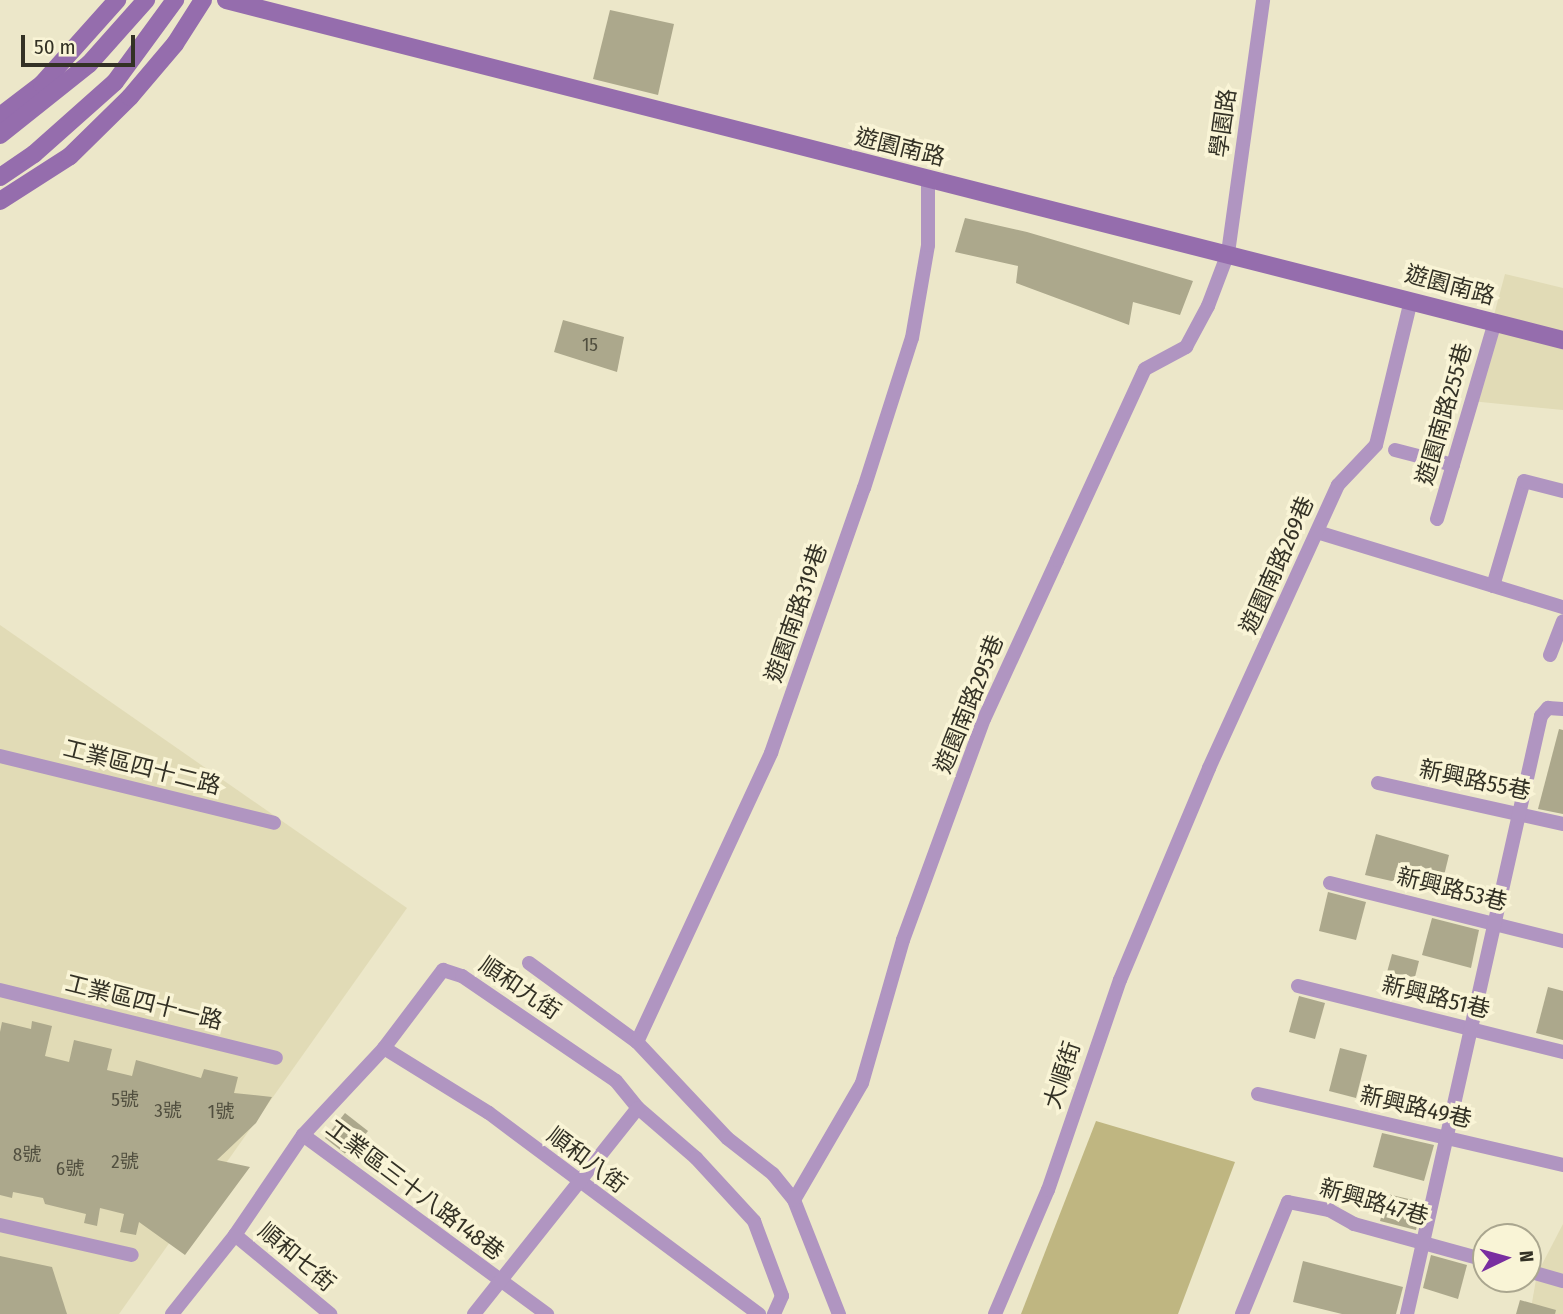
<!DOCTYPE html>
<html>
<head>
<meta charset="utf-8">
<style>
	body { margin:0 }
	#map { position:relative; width:1563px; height:1314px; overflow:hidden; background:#ece7c9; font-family:"Fira Sans Condensed","Noto Sans TC",sans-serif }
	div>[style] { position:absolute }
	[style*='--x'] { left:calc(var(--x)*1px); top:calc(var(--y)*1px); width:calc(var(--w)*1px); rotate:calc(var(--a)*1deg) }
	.built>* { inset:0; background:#e1dbb6 }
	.green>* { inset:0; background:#bfb681 }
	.building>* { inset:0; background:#aca88c }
	.street>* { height:14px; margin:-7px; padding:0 7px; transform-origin:7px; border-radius:7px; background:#b095c1 }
	.secondary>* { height:18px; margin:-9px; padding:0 9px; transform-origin:9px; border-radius:9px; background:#956dad }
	span { translate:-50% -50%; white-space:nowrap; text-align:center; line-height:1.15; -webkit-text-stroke:7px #f9f4d6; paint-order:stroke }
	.number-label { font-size:19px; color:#514f3f }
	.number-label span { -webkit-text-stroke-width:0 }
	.street-label { font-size:23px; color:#333125 }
	.north { position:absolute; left:1472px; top:1223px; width:70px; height:70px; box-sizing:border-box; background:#f9f4d6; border:2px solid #aaa68f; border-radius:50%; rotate:85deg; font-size:19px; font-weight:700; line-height:28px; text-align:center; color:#333125 }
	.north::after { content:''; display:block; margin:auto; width:24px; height:32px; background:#792ea0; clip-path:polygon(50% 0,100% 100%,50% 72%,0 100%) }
	.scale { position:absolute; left:21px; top:35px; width:114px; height:32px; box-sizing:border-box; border:4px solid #333125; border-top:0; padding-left:9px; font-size:21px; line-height:24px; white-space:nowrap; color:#333125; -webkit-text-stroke:5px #f9f4d6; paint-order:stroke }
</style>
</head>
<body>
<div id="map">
	<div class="built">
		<i style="clip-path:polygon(1505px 274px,1563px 288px,1563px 410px,1471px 401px)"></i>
		<i style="clip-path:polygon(0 625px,407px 908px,119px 1314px,0 1314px)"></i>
		<i style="clip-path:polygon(1563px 1224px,1563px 1314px,1530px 1314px,1537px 1274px)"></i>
	</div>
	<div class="green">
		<i style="clip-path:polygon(1096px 1121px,1235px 1162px,1178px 1314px,1021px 1314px)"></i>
	</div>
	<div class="building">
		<i style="clip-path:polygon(610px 10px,674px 24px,658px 95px,593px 79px)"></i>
		<i style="clip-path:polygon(965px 218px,1027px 232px,1193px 281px,1180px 315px,1133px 302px,1129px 325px,1016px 283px,1018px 266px,955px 252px)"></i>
		<i style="clip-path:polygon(563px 320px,624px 337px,617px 372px,554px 352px)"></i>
		<i style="clip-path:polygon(1559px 729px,1563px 730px,1563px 814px,1538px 809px)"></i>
		<i style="clip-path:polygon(1376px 834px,1449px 855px,1440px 892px,1365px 875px)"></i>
		<i style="clip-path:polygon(1328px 892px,1366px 902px,1356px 940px,1319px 931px)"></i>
		<i style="clip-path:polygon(1432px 918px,1479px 930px,1471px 968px,1422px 955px)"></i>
		<i style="clip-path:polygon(1392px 954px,1419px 961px,1409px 1001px,1381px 994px)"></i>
		<i style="clip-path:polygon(1548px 987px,1563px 991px,1563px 1040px,1536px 1033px)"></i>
		<i style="clip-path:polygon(1299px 996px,1325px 1003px,1315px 1039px,1289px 1032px)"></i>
		<i style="clip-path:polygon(32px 1021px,52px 1026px,45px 1056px,69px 1062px,74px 1040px,112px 1049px,107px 1070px,132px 1076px,136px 1060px,201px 1078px,204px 1069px,238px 1077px,234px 1093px,272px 1097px,256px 1123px,217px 1160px,250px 1167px,185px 1255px,139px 1222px,136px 1235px,120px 1232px,124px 1214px,100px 1208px,97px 1226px,84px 1223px,86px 1214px,45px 1204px,43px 1198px,13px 1192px,12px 1198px,0 1195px,0 1032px,2px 1022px,31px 1029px)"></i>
		<i style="clip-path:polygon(1340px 1048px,1367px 1055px,1356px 1098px,1329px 1091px)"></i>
		<i style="clip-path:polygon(345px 1113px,368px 1131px,348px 1156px,325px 1138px)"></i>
		<i style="clip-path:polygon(1382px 1133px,1434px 1145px,1424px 1181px,1373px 1167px)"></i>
		<i style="clip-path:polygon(1387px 1194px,1422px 1202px,1416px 1230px,1380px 1221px)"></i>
		<i style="clip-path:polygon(1431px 1255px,1467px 1265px,1458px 1299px,1423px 1288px)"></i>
		<i style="clip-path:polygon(0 1256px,52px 1267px,67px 1314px,0 1314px)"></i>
		<i style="clip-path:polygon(1303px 1261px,1403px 1287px,1396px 1314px,1342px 1314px,1293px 1302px)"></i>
		<i style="clip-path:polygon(1520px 1300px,1556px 1310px,1555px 1314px,1516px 1314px)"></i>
	</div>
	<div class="street">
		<i style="--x:1395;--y:450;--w:60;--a:14.5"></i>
		<i style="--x:1437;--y:519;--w:205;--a:-73.6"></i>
		<i style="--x:1317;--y:532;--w:257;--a:17"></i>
		<i style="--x:1493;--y:586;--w:109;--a:-73.6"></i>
		<i style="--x:1524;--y:481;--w:40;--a:14.4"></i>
		<i style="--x:1550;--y:655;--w:36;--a:-69"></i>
		<i style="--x:0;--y:756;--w:282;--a:13.7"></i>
		<i style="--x:1378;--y:783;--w:189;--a:12.5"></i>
		<i style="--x:1330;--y:883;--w:240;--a:14"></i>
		<i style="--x:529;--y:963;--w:134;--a:36.2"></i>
		<i style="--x:637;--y:1042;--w:132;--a:46.8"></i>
		<i style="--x:727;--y:1138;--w:58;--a:38"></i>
		<i style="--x:773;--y:1174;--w:33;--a:51"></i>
		<i style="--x:794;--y:1200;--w:123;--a:68.5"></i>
		<i style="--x:1298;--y:986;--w:273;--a:14"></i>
		<i style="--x:0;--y:990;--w:284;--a:13.8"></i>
		<i style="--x:637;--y:1042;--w:319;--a:-65.1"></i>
		<i style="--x:771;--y:753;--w:281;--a:-70.7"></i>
		<i style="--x:864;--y:488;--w:157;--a:-72.3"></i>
		<i style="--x:912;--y:338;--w:94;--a:-80.2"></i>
		<i style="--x:928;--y:245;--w:66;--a:-90"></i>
		<i style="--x:384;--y:1048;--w:123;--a:31.8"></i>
		<i style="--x:489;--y:1113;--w:337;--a:36.7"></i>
		<i style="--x:1258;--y:1094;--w:313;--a:13.1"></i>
		<i style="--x:303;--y:1135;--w:303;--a:36.3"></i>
		<i style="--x:794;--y:1200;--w:135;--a:-59.8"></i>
		<i style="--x:862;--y:1083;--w:149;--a:-74"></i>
		<i style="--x:903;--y:940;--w:235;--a:-69.9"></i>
		<i style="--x:984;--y:719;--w:175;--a:-65.3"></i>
		<i style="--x:1057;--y:560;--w:210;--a:-65.3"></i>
		<i style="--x:1145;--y:369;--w:47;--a:-28.2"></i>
		<i style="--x:1186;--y:347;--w:47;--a:-61.8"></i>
		<i style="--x:1208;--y:306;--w:57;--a:-69.3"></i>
		<i style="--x:1228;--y:253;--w:255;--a:-82.1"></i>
		<i style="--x:0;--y:1225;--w:135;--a:12.8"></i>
		<i style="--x:235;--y:1235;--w:124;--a:39.7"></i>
		<i style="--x:1528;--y:1271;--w:36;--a:16"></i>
		<i style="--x:172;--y:1314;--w:101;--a:-51.4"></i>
		<i style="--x:235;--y:1235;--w:121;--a:-55.8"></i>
		<i style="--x:303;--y:1135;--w:119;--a:-47"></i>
		<i style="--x:384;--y:1048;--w:98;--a:-52.9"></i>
		<i style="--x:443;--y:970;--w:20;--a:18"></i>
		<i style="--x:462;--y:976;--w:186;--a:34.3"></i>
		<i style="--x:616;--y:1081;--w:35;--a:51"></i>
		<i style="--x:638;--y:1108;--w:77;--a:40.8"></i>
		<i style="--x:696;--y:1158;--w:86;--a:47.4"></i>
		<i style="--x:754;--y:1221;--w:80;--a:69.5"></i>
		<i style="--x:782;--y:1296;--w:20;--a:114"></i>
		<i style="--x:474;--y:1314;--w:263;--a:-51.5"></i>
		<i style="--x:995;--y:1314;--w:135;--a:-66.9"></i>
		<i style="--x:1048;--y:1190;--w:222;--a:-71.1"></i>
		<i style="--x:1120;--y:980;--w:230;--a:-67.2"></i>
		<i style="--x:1209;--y:768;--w:311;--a:-65.5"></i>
		<i style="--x:1338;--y:485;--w:55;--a:-46.5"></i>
		<i style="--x:1376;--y:445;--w:149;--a:-76.4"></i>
		<i style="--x:1242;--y:1314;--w:121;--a:-67.7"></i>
		<i style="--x:1288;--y:1202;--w:42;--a:11"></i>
		<i style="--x:1329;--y:1210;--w:29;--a:29"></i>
		<i style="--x:1354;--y:1224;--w:137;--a:15.3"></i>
		<i style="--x:1407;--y:1314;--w:613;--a:-77.37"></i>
		<i style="--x:1541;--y:716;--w:11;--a:-49"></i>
		<i style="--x:1548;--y:708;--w:15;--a:4"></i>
	</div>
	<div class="secondary">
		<i style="--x:226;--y:0;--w:1380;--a:14.27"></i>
		<i style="--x:0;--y:116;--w:53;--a:-37.3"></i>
		<i style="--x:42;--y:84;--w:113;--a:-48.2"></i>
		<i style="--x:0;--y:135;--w:114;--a:-38.6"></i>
		<i style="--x:89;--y:64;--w:86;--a:-48.3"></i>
		<i style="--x:0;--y:177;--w:41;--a:-34.1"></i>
		<i style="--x:34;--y:154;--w:108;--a:-41.6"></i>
		<i style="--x:115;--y:82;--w:102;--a:-53.8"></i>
		<i style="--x:0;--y:201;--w:83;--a:-32.7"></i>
		<i style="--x:70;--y:156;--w:84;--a:-44.5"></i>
		<i style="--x:130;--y:97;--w:70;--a:-49.7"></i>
		<i style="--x:175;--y:44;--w:52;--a:-57.5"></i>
	</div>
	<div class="number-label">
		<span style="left:590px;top:345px">15</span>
		<span style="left:125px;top:1100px">5號</span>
		<span style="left:168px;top:1111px">3號</span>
		<span style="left:221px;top:1112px">1號</span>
		<span style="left:27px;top:1155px">8號</span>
		<span style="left:125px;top:1162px">2號</span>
		<span style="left:70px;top:1169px">6號</span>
	</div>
	<div class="street-label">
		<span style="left:1223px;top:123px;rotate:-82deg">學園路</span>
		<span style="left:900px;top:147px;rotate:14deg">遊園南路</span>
		<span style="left:1450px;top:285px;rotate:15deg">遊園南路</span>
		<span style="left:1444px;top:414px;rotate:-74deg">遊園南路255巷</span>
		<span style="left:1277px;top:565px;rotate:-66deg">遊園南路269巷</span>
		<span style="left:796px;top:613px;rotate:-71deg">遊園南路319巷</span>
		<span style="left:969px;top:704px;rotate:-68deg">遊園南路295巷</span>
		<span style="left:142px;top:767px;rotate:14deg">工業區四十二路</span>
		<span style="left:1475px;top:780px;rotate:12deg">新興路55巷</span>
		<span style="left:1452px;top:889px;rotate:14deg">新興路53巷</span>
		<span style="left:520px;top:988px;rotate:34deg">順和九街</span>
		<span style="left:1436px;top:997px;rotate:14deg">新興路51巷</span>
		<span style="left:144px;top:1002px;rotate:14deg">工業區四十一路</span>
		<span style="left:1062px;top:1075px;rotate:-72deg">大順街</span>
		<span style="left:1416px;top:1107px;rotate:13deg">新興路49巷</span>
		<span style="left:587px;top:1160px;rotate:37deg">順和八街</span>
		<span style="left:415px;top:1190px;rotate:37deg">工業區三十八路148巷</span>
		<span style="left:1374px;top:1202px;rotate:16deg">新興路47巷</span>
		<span style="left:297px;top:1257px;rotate:40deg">順和七街</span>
	</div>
	<div class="north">N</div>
	<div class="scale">50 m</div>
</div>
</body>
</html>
